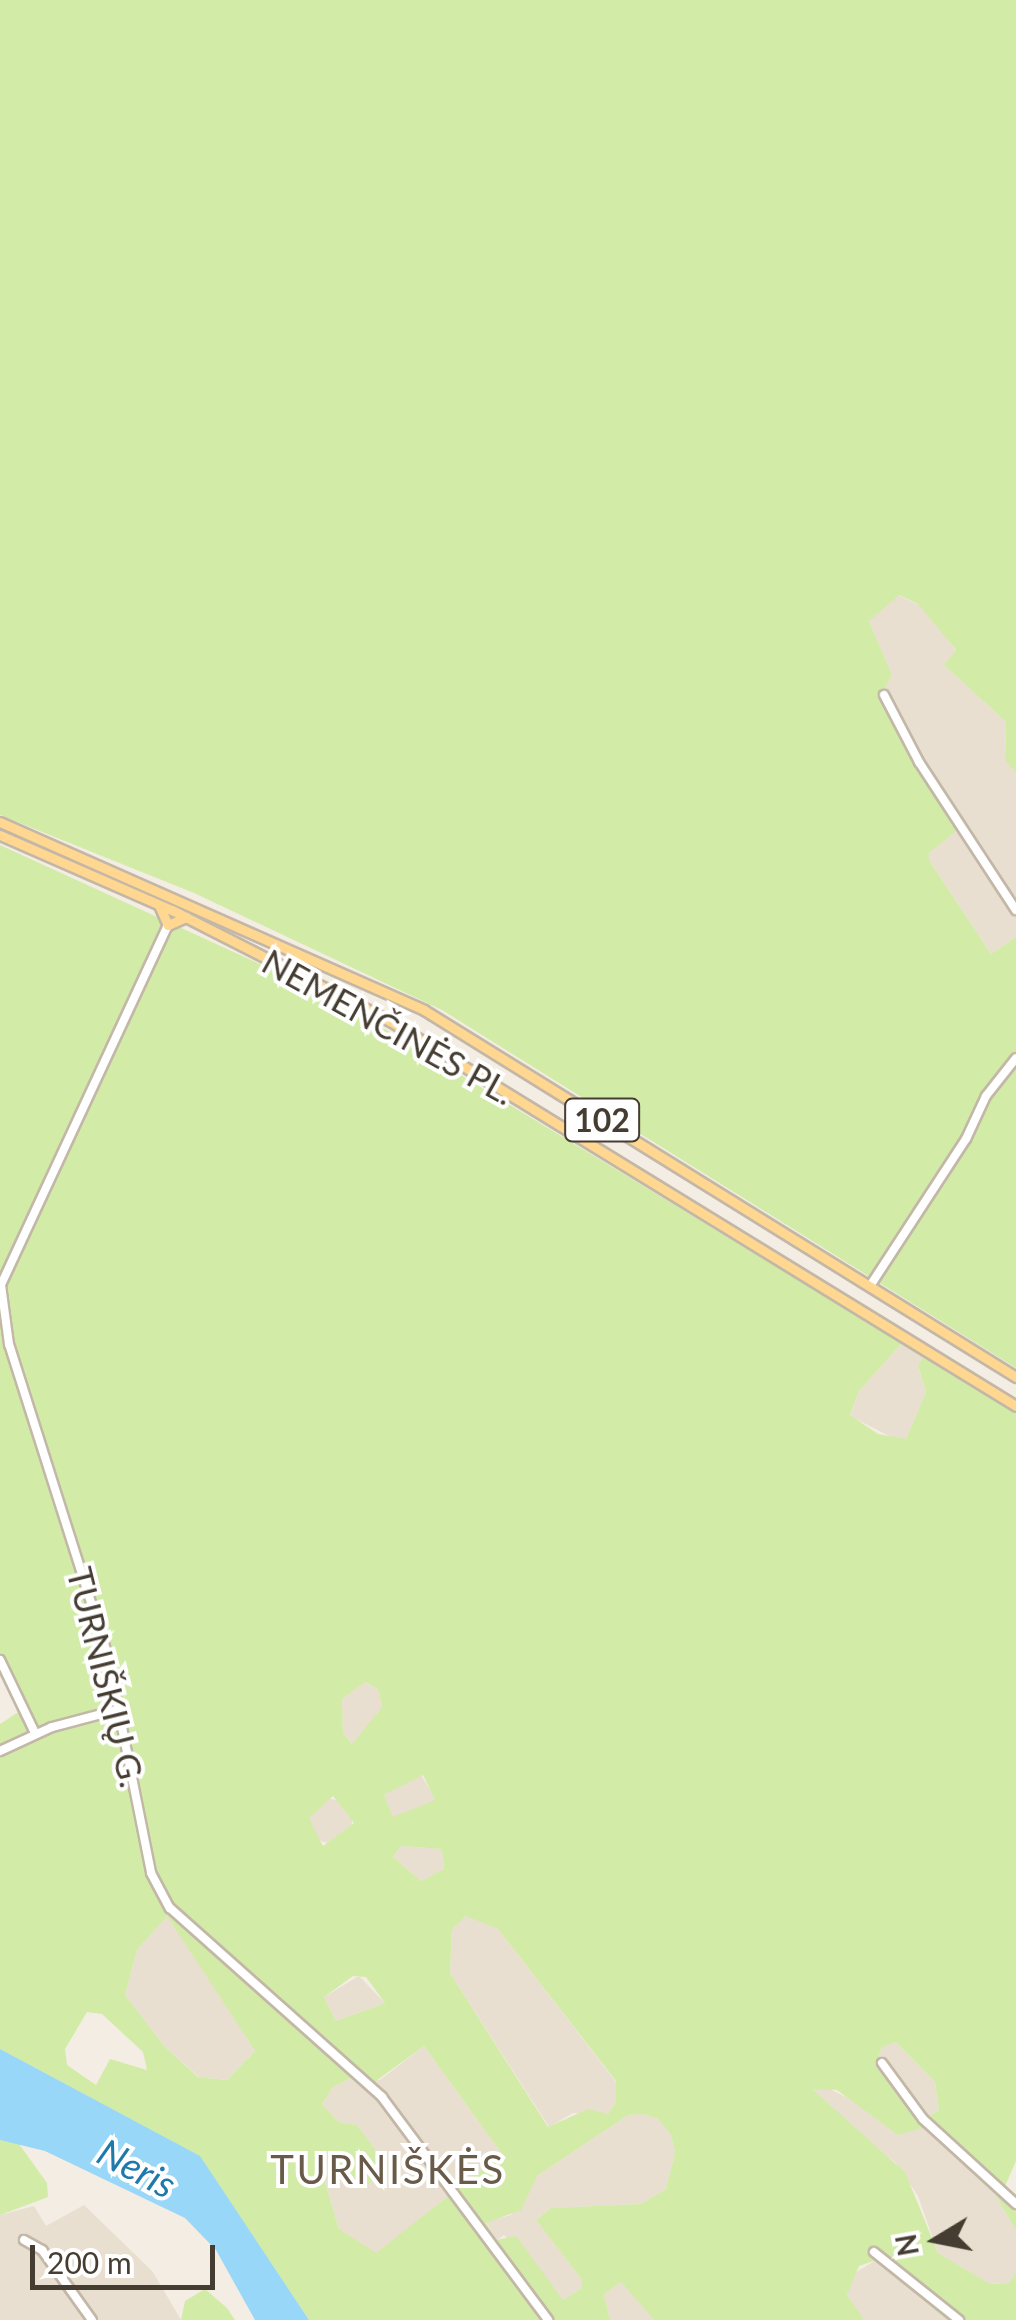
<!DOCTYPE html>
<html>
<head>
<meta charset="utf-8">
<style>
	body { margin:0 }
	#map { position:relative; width:1016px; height:2320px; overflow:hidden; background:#f3ede3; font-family:Lato,sans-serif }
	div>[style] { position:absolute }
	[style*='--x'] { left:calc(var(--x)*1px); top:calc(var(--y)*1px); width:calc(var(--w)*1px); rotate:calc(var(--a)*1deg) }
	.residential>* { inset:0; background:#e8dfd0 }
	.round { border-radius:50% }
	.green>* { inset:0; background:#d2eca7 }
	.water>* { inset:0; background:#98d7f7 }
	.roads { filter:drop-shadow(2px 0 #c3b7a7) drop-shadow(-2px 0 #c3b7a7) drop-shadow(0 2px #c3b7a7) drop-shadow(0 -2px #c3b7a7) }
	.minor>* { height:8px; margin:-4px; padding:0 4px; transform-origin:4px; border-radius:4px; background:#fff }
	.major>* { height:9px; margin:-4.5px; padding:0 4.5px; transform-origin:4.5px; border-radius:4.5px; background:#ffd790 }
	span { translate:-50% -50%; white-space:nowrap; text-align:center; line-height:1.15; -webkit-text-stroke:8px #fff; paint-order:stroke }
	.shield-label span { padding:2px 8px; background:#fff; border:2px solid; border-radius:8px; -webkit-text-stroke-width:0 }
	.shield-label { font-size:32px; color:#463d32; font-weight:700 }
	.street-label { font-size:35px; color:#463d32 }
	.water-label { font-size:38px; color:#1f7aab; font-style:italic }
	.quarter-label { font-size:40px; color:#6a5a49; letter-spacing:2.5px }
	.north { position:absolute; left:886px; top:2190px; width:100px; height:100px; -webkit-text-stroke:8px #fff; paint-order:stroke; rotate:260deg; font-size:28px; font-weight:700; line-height:40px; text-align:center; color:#463d32 }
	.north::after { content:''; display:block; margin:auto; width:35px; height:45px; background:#463d32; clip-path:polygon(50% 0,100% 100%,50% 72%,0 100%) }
	.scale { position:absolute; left:30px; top:2245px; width:185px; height:45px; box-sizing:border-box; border:5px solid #463d32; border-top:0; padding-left:12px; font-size:30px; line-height:35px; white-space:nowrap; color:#463d32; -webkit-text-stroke:8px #fff; paint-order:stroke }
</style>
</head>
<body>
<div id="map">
	<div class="residential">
		<i style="clip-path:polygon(898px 595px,923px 607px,956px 651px,944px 665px,1006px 722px,1005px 749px,1016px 773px,1016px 937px,991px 954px,930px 862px,927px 855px,957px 829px,882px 694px,892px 675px,869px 621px,878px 604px)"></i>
		<i style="clip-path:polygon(902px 1343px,924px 1356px,918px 1367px,926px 1392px,906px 1439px,899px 1441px,850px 1416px,859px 1391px)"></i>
		<i style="clip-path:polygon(364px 1682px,378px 1689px,382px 1707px,353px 1745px,343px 1733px,342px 1699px)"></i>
		<i style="clip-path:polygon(421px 1775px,436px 1800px,393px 1818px,384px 1795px)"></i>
		<i class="round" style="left:308px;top:1799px;width:44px;height:44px"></i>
		<i style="clip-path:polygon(401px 1846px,442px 1849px,444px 1869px,421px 1881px,393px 1857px)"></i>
		<i style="clip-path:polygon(167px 1915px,255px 2051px,227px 2080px,199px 2077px,165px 2047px,125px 1995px,137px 1950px)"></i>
		<i style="clip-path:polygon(467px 1915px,498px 1929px,616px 2082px,616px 2102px,608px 2114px,573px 2113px,549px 2127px,450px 1973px,452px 1928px)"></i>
		<i style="clip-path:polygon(359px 1976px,385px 2003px,336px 2021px,324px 1997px)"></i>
		<i style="clip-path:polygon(896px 2042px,935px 2082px,939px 2110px,927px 2119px,906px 2106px,877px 2062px,882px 2047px)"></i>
		<i style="clip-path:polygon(424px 2046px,502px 2154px,376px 2254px,339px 2229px,321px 2169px,334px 2158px,358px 2182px,380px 2156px,357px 2125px,338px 2122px,322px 2104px,333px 2087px,351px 2078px,380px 2080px)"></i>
		<i style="clip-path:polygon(821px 2085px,867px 2107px,898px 2135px,924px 2126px,995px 2194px,1016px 2231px,1016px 2272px,1009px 2283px,989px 2284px,938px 2253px,918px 2196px,896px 2163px,813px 2096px,812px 2089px)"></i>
		<i style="clip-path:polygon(643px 2114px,658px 2119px,671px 2135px,675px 2153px,666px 2189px,641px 2204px,551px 2208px,536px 2220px,582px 2280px,582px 2288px,563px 2300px,504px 2235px,496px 2241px,486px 2222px,511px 2215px,537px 2176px,628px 2115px)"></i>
		<i style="clip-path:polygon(84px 2205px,153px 2272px,181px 2320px,0 2320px,0 2215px,34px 2206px,46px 2226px)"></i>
		<i style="clip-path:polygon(876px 2260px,947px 2316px,947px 2320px,864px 2320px,854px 2312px,847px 2295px,853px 2274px)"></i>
		<i style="clip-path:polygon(621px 2282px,630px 2286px,654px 2320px,610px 2320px,604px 2294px)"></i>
	</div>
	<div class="green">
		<i style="clip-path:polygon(0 0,1016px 0,1016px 773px,1005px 760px,1006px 722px,944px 665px,956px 650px,918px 604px,899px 595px,869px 621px,892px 675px,882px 694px,957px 830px,928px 854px,930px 862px,991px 954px,1016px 937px,1016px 1368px,442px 1010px,194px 893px,0 815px)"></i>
		<i style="clip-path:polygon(evenodd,0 845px,295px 980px,390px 1032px,902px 1343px,859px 1391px,850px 1415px,878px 1434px,906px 1439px,926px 1392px,918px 1366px,924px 1356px,1016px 1413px,1016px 2161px,1002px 2193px,1016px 2207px,1016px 2231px,995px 2194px,925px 2127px,898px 2135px,837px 2090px,812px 2089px,905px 2172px,938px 2253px,990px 2284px,1009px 2283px,1016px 2272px,1016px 2320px,947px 2320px,876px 2260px,859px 2266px,847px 2295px,864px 2320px,654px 2320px,621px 2282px,604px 2294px,610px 2320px,309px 2320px,199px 2156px,0 2049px,0 1724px,23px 1709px,0 1655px,0 845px,365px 1682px,378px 1689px,382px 1707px,352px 1744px,343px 1733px,342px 1699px,365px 1682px,0 845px,423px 1775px,435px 1800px,393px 1817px,384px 1795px,423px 1775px,0 845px,333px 1796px,354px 1823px,323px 1846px,309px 1818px,333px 1796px,0 845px,401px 1846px,442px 1849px,444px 1869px,421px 1881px,393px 1857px,401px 1846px,0 845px,167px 1916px,255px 2051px,227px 2080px,198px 2077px,165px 2047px,125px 1995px,137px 1950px,167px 1916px,0 845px,466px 1916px,498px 1929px,616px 2081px,616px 2102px,608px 2114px,588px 2109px,548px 2127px,450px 1973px,452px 1929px,466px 1916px,0 845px,353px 1976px,366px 1977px,385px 2003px,336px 2021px,324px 1997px,353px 1976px,0 845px,87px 2012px,102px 2014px,143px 2052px,147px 2070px,110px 2059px,96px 2085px,67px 2065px,65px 2049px,87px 2012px,0 845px,896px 2042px,935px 2082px,939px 2110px,927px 2118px,906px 2106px,877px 2062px,882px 2047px,896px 2042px,0 845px,424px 2046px,502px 2154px,376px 2253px,339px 2229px,321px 2169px,334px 2158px,358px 2182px,369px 2184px,383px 2171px,380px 2156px,357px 2125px,338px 2122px,322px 2104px,333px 2087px,351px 2078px,365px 2089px,424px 2046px,0 845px,643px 2114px,658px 2119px,671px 2135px,675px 2153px,666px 2189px,641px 2204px,551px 2208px,536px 2220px,582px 2280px,582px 2288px,563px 2300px,516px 2236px,496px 2240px,486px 2223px,521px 2210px,537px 2176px,628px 2115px,643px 2114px)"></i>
		<i style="clip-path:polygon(0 2140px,19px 2144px,47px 2183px,48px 2197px,0 2215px)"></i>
		<i style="clip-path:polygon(205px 2289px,227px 2308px,235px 2320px,181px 2320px,185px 2301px)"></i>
	</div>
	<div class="water">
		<i style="clip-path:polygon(0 2049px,200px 2156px,309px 2320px,255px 2320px,216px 2250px,185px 2218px,45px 2151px,0 2140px)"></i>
	</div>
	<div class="roads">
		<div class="minor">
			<i style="--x:884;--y:695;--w:76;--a:62.4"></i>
			<i style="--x:919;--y:762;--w:177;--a:56.8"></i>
			<i style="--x:168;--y:925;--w:397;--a:114.9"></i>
			<i style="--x:1;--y:1285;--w:60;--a:82.3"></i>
			<i style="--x:9;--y:1344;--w:328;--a:72.4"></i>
			<i style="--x:108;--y:1657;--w:220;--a:78.7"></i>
			<i style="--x:151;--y:1873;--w:40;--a:62"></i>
			<i style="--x:170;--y:1908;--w:284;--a:41.7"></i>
			<i style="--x:382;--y:2097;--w:278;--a:53.3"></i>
			<i style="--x:870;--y:1286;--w:176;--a:-56.9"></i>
			<i style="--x:966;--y:1139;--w:47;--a:-65.1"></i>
			<i style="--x:986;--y:1096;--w:48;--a:-51.7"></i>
			<i style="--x:0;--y:1660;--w:81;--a:64.4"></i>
			<i style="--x:0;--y:1751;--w:57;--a:-24.8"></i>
			<i style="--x:52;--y:1727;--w:70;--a:-14.8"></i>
			<i style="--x:882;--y:2063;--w:69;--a:53.8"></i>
			<i style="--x:923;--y:2119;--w:126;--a:42.4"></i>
			<i style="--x:24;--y:2240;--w:21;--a:29"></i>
			<i style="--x:42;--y:2250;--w:86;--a:54.5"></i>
			<i style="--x:874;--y:2252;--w:109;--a:38.7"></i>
		</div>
		<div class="major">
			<i style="--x:0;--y:822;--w:464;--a:23.9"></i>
			<i style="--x:424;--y:1010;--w:697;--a:31.8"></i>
			<i style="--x:0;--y:835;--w:188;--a:23.6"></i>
			<i style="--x:172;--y:910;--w:245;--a:27"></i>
			<i style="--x:390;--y:1021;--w:735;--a:31.59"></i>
			<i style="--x:159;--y:905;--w:22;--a:66"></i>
			<i style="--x:168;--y:925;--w:20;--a:-24"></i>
		</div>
	</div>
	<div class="shield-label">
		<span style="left:602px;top:1120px">102</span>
	</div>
	<div class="street-label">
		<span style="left:389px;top:1026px;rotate:29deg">NEMENČINĖS PL.</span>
		<span style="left:107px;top:1677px;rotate:76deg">TURNIŠKIŲ G.</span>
	</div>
	<div class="water-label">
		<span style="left:137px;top:2168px;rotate:28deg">Neris</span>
	</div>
	<div class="quarter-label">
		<span style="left:388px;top:2169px">TURNIŠKĖS</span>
	</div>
	<div class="north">N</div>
	<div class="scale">200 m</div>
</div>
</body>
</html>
